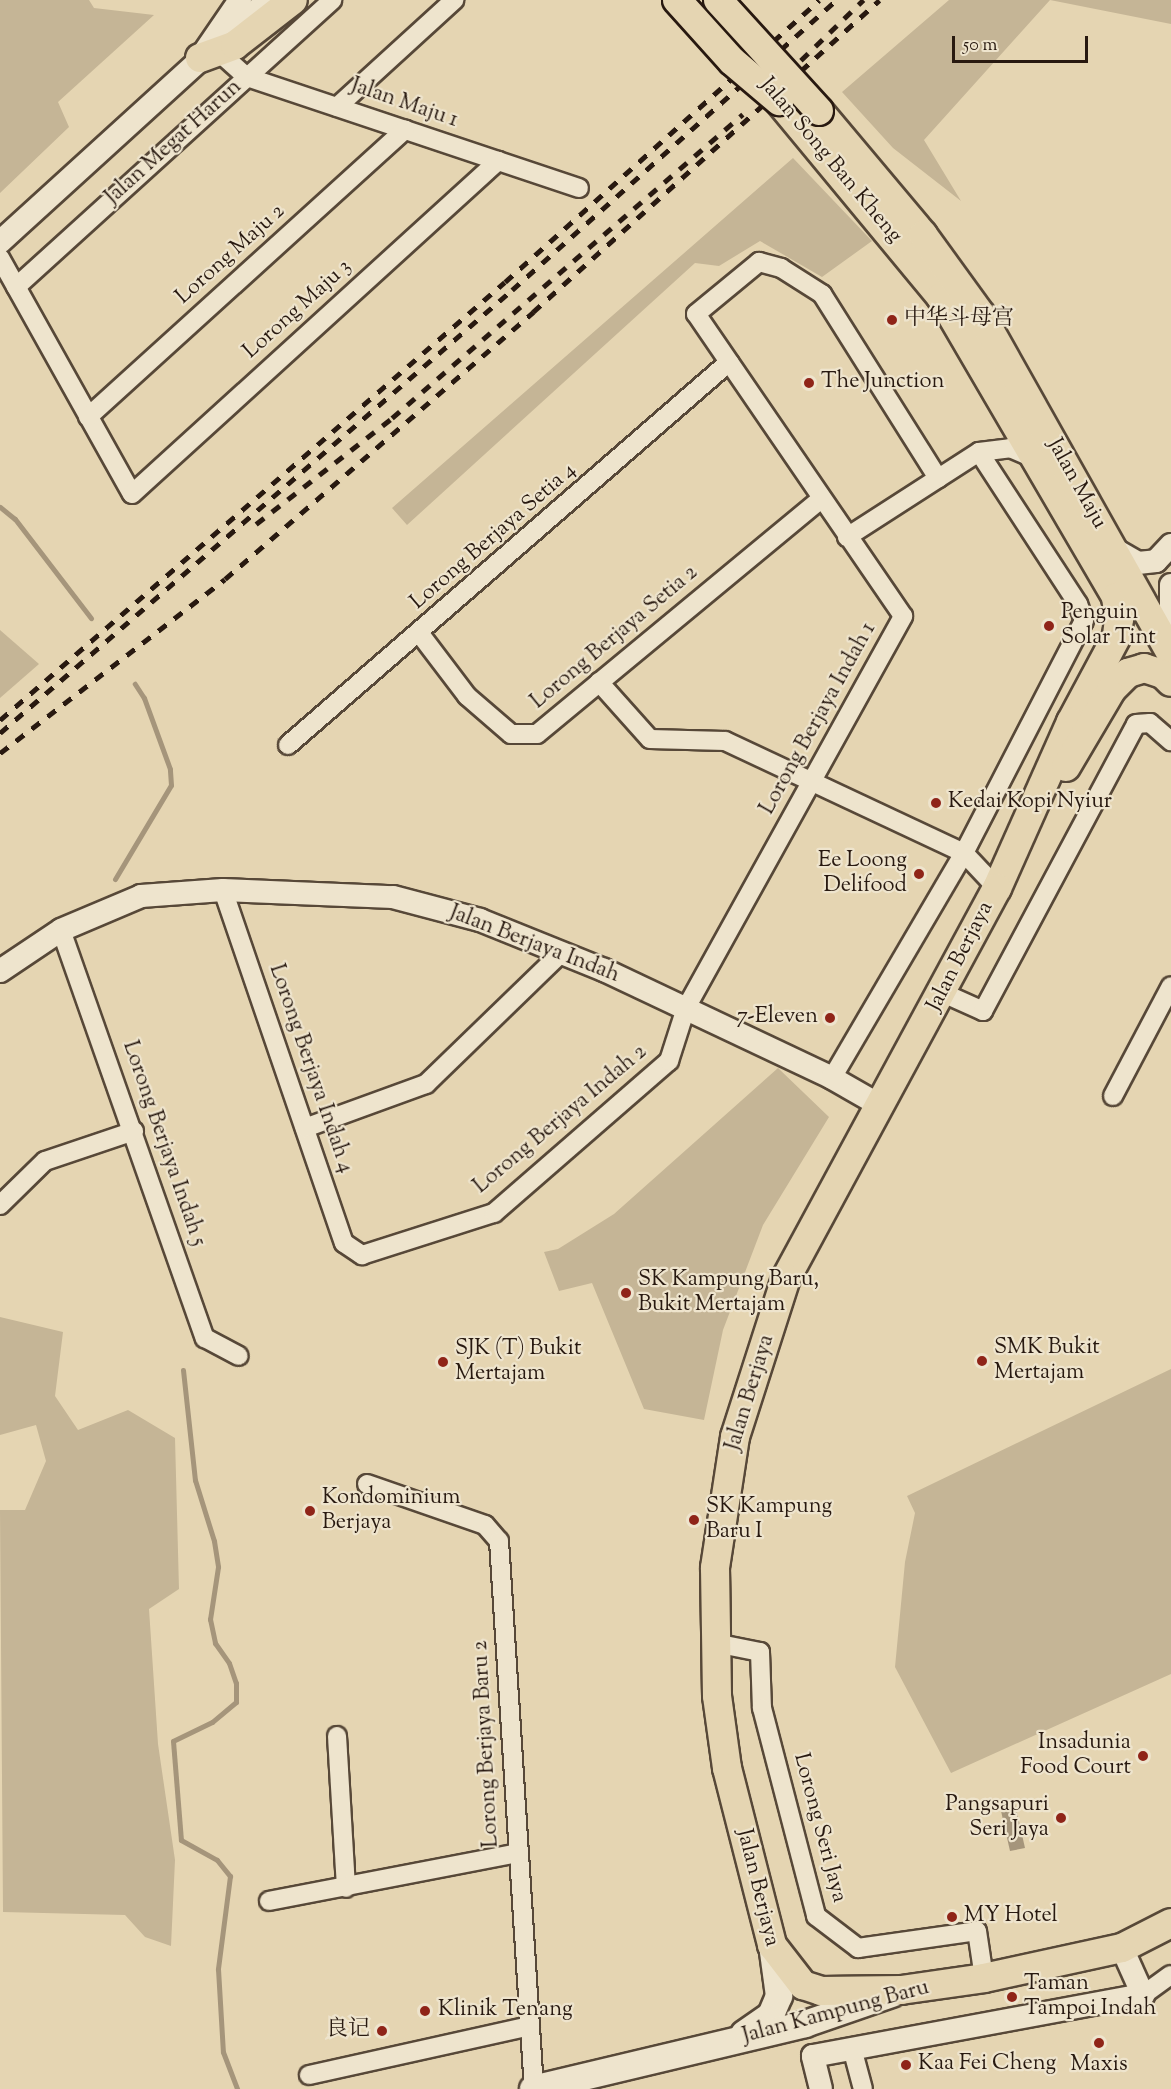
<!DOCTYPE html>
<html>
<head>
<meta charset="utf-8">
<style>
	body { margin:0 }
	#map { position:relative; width:1171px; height:2089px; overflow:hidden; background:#e5d5b2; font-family:"Sorts Mill Goudy","Noto Serif SC",serif }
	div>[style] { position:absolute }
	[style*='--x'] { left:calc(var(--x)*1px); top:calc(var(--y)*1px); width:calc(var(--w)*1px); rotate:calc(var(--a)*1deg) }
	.green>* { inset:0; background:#c5b596 }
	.water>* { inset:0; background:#a5957b }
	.stream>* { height:5px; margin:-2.5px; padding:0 2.5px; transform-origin:2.5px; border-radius:2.5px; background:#a5957b }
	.roads { filter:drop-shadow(2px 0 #574838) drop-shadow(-2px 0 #574838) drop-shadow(0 2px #574838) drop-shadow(0 -2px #574838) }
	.minor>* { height:18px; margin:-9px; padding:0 9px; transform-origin:9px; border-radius:9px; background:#eee4cd }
	.tertiary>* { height:22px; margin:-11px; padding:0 11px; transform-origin:11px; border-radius:11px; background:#eee4cd }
	.secondary>* { height:26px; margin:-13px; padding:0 13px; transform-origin:13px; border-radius:13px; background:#eee4cd }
	.primary>* { height:28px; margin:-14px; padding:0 14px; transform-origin:14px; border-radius:14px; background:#e5d5b2 }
	.rail>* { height:4.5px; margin-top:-2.25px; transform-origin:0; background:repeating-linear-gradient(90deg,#281910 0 10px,transparent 0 20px) }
	.bridges { filter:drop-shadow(2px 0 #281910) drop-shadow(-2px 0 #281910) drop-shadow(0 2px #281910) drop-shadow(0 -2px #281910) }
	.primary-bridge>* { height:28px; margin:-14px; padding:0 14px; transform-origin:14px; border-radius:14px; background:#e5d5b2 }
	.dots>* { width:16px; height:16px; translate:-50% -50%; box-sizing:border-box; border:3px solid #eee4cd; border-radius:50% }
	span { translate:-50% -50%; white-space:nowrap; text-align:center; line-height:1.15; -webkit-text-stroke:4.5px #eee4cd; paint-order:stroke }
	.street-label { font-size:22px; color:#281910 }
	.poi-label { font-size:22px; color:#281910 }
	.left { translate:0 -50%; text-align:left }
	.right { translate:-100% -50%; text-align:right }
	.scale { position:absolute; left:952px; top:36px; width:136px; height:27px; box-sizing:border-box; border:3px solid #281910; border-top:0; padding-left:8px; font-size:18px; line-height:21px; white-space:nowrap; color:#281910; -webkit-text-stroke:4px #eee4cd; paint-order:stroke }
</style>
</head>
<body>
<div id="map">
	<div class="green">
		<i style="clip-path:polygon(0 0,89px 0,94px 8px,154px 15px,58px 102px,69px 127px,0 193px)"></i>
		<i style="clip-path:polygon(949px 0,1171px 0,1171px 24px,1050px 0,924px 140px,961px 201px,893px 148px,842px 92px)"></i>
		<i style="clip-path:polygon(793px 158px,872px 241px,822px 277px,760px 241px,719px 266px,695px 263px,407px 525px,392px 508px)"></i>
		<i style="clip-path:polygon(0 630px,39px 664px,0 698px)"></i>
		<i style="clip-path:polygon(778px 1068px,829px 1117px,763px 1225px,723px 1330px,704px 1420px,644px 1409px,592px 1283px,559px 1291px,544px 1252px,558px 1249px,614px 1214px)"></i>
		<i style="clip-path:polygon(0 1317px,63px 1332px,55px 1396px,78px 1430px,128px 1410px,175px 1438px,179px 1589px,149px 1609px,158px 1744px,175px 1860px,171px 1946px,145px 1937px,125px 1915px,3px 1912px,0 1510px,25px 1510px,46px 1461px,36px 1425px,0 1435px)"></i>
		<i style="clip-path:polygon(1171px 1369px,1171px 1674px,951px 1773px,895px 1667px,905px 1562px,915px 1513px,907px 1496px)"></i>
	</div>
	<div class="water">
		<i style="clip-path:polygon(1014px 1799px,1025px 1848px,1010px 1851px,999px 1802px)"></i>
	</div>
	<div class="stream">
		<i style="--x:0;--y:507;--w:19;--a:39"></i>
		<i style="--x:15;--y:519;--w:125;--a:52.5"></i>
		<i style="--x:115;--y:879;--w:109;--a:-59.2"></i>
		<i style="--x:171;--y:785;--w:16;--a:-94"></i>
		<i style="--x:170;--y:769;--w:76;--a:-110.1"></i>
		<i style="--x:144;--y:698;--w:17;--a:-123"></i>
		<i style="--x:183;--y:1370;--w:111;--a:83.8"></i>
		<i style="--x:195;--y:1480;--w:64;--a:72.7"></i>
		<i style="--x:214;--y:1541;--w:26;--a:81"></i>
		<i style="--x:218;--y:1567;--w:53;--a:98.7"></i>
		<i style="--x:210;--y:1619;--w:25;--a:78"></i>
		<i style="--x:215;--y:1643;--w:24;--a:55"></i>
		<i style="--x:229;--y:1663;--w:21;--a:71"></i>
		<i style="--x:236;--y:1683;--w:19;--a:90"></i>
		<i style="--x:236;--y:1702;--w:31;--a:140"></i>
		<i style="--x:212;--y:1722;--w:43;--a:154"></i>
		<i style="--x:173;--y:1741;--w:99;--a:85.4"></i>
		<i style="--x:181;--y:1840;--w:41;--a:29.1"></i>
		<i style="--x:217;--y:1860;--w:21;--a:51"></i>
		<i style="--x:230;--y:1876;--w:94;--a:97.4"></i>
		<i style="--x:218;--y:1969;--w:83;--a:86.6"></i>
		<i style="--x:223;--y:2052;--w:40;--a:69"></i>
	</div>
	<div class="roads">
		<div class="minor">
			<i style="--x:220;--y:53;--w:36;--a:42"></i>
			<i style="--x:247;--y:77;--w:350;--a:18.5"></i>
			<i style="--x:337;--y:107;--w:159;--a:-42.4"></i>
			<i style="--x:0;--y:258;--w:270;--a:60.8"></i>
			<i style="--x:132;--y:494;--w:495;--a:-42.3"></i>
			<i style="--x:16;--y:287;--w:427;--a:-42.2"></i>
			<i style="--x:88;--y:417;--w:428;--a:-42.2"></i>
			<i style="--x:847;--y:537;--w:157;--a:-32.8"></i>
			<i style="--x:979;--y:452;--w:31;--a:-7"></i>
			<i style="--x:1010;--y:448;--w:26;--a:23"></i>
			<i style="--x:420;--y:634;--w:78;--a:52.8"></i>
			<i style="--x:467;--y:696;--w:58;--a:40.8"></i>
			<i style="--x:511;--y:734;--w:26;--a:0"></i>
			<i style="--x:537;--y:734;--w:369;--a:-39.6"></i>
			<i style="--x:599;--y:682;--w:76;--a:48.2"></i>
			<i style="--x:650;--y:739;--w:75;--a:1.5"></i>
			<i style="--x:725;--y:741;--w:264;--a:25.1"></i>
			<i style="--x:964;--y:853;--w:48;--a:46.7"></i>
			<i style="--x:288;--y:745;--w:584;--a:-40.97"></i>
			<i style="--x:223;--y:890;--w:373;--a:71.1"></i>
			<i style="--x:344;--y:1243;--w:22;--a:34"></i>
			<i style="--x:362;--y:1255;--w:139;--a:-17.7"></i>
			<i style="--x:494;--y:1213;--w:232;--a:-41"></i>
			<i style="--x:669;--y:1061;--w:56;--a:-72.2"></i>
			<i style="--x:686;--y:1008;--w:448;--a:-61"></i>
			<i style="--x:903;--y:616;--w:366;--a:-124.4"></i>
			<i style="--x:696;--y:314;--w:82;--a:-39.5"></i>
			<i style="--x:759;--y:262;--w:23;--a:15"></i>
			<i style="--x:781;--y:268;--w:49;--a:32.4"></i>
			<i style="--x:822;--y:294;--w:218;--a:57.8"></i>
			<i style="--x:61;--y:930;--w:433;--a:70.6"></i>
			<i style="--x:205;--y:1338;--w:38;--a:28"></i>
			<i style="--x:943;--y:993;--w:44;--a:24.2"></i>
			<i style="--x:983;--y:1011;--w:325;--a:-61.9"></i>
			<i style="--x:1136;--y:724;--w:14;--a:-4"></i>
			<i style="--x:1150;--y:723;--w:28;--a:41"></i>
			<i style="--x:832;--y:1078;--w:261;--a:-59.6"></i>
			<i style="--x:964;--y:853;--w:261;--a:-62.7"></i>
			<i style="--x:1084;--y:621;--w:18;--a:-109"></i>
			<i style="--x:1078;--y:604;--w:181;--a:-123.1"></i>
			<i style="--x:1113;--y:1096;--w:124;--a:-62.2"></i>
			<i style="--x:305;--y:1128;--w:129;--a:-20"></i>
			<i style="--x:426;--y:1084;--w:188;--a:-44.1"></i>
			<i style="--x:0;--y:1205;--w:63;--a:-44.4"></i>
			<i style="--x:45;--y:1161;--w:94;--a:-18.6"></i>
			<i style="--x:367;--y:1484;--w:125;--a:19.2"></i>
			<i style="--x:485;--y:1525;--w:21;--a:49"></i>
			<i style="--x:499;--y:1541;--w:549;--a:86.35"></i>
			<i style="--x:715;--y:1643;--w:46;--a:11.3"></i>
			<i style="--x:760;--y:1652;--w:56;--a:88"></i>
			<i style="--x:762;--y:1708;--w:215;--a:75.4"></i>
			<i style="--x:816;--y:1916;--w:53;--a:37.3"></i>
			<i style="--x:858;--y:1948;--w:120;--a:-8.1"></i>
			<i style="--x:977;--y:1931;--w:48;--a:81.5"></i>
			<i style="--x:337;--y:1736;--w:152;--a:86.6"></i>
			<i style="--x:269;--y:1901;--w:254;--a:-10.9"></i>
			<i style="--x:1143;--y:1995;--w:34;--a:-36"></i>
			<i style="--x:852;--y:2048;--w:42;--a:75"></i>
			<i style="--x:309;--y:2075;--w:226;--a:-12.5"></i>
		</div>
		<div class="tertiary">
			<i style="--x:238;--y:26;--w:40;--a:-40"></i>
			<i style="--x:201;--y:57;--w:69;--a:-55.6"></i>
			<i style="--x:0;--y:242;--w:288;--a:-42.3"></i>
			<i style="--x:1112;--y:548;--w:30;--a:30"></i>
			<i style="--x:1138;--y:563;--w:18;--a:-6"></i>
			<i style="--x:1156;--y:561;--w:22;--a:-47"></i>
			<i style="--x:1171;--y:585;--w:50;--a:90"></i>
			<i style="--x:0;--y:971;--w:73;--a:-33.9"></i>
			<i style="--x:61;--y:930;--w:87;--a:-23"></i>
			<i style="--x:141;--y:896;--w:82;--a:-4.2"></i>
			<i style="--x:223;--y:890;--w:170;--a:2.4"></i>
			<i style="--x:393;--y:897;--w:90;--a:14.8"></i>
			<i style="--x:480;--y:920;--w:134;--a:22"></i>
			<i style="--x:604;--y:970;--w:252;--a:25.3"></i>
			<i style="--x:832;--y:1078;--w:56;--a:29.7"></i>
			<i style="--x:821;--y:2089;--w:34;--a:-104"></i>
			<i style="--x:813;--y:2056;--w:336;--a:-10.5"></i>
			<i style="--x:1143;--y:1995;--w:51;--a:-114.1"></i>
		</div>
		<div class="secondary">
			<i style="--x:744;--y:2034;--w:33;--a:-35"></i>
			<i style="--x:771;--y:2015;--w:21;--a:-67"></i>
			<i style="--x:779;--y:1996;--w:51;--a:-97.8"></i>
			<i style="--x:533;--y:2089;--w:280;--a:-13.4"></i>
			<i style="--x:805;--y:2024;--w:92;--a:-19"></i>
		</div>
		<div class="primary">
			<i style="--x:200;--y:58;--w:37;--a:-20"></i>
			<i style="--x:235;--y:45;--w:73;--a:-37.8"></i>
			<i style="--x:779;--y:101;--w:254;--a:50.4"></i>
			<i style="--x:941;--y:297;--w:347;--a:59.7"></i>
			<i style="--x:1116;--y:597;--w:22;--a:82"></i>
			<i style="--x:1119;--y:619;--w:17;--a:97"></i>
			<i style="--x:1117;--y:636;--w:98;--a:118.1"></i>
			<i style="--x:1071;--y:722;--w:182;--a:114"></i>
			<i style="--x:997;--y:888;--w:443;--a:118.4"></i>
			<i style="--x:786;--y:1278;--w:167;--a:107.8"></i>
			<i style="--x:735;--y:1437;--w:133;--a:98.7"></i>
			<i style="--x:715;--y:1568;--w:128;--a:89.1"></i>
			<i style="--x:717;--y:1696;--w:73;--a:82.1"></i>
			<i style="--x:727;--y:1768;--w:183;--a:75.7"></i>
			<i style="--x:772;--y:1945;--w:51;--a:52.2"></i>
			<i style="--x:803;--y:1985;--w:19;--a:18"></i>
			<i style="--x:821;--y:1991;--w:80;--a:-0.7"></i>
			<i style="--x:901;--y:1990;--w:84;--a:-8.2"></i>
			<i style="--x:984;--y:1978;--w:141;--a:-12.3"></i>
			<i style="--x:1122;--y:1948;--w:55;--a:-27"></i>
			<i style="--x:819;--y:111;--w:162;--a:50"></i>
			<i style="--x:923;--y:235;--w:99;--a:54.1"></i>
			<i style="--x:981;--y:315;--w:388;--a:60.7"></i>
			<i style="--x:1066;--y:767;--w:91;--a:-59.5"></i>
			<i style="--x:1112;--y:689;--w:23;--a:-45"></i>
			<i style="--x:1128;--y:673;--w:17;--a:-17"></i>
			<i style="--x:1144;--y:668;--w:20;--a:18"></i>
			<i style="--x:1163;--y:674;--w:11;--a:45"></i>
		</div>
	</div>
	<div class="rail">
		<i style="--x:772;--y:88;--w:127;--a:-44"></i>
		<i style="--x:256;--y:524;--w:172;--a:-37.9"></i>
		<i style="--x:392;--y:418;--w:464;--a:-40.9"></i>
		<i style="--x:0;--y:720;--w:668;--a:-40.94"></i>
		<i style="--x:505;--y:282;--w:422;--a:-41.9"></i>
		<i style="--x:0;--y:733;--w:677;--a:-40.87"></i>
		<i style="--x:512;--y:290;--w:435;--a:-41.8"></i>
		<i style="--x:0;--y:753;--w:284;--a:-37.7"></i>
		<i style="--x:225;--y:579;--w:408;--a:-40.9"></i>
		<i style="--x:533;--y:312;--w:466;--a:-42"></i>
	</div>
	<div class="bridges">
		<div class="primary-bridge">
			<i style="--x:677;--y:0;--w:82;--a:48"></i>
			<i style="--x:732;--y:61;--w:62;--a:40.4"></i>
			<i style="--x:718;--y:0;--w:150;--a:47.7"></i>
		</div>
	</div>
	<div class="dots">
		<i style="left:892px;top:320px;background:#8f2418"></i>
		<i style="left:809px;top:383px;background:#8f2418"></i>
		<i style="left:1049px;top:626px;background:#8f2418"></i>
		<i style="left:936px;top:803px;background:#8f2418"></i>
		<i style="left:919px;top:874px;background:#8f2418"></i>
		<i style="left:830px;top:1018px;background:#8f2418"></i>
		<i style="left:626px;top:1293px;background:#8f2418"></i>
		<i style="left:982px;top:1361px;background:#8f2418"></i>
		<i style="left:443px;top:1362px;background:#8f2418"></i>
		<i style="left:310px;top:1511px;background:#8f2418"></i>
		<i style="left:694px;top:1520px;background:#8f2418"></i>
		<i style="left:1143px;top:1756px;background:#8f2418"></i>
		<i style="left:1061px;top:1818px;background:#8f2418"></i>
		<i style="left:952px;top:1917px;background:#8f2418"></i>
		<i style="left:1012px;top:1997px;background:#8f2418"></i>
		<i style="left:425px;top:2011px;background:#8f2418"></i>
		<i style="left:382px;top:2031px;background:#8f2418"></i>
		<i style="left:1099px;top:2043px;background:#8f2418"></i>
		<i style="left:906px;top:2065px;background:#8f2418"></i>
	</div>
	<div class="street-label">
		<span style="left:404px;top:104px;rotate:19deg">Jalan Maju 1</span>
		<span style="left:174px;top:143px;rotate:-42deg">Jalan Megat Harun</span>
		<span style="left:830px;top:161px;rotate:50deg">Jalan Song Ban Kheng</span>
		<span style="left:231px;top:255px;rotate:-42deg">Lorong Maju 2</span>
		<span style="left:298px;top:310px;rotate:-42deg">Lorong Maju 3</span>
		<span style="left:1076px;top:484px;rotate:61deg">Jalan Maju</span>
		<span style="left:494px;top:537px;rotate:-41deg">Lorong Berjaya Setia 4</span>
		<span style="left:615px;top:638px;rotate:-40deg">Lorong Berjaya Setia 2</span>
		<span style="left:819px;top:719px;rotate:-61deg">Lorong Berjaya Indah 1</span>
		<span style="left:534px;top:945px;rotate:21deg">Jalan Berjaya Indah</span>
		<span style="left:961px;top:957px;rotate:-63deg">Jalan Berjaya</span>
		<span style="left:310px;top:1069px;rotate:71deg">Lorong Berjaya Indah 4</span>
		<span style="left:561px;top:1120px;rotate:-40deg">Lorong Berjaya Indah 2</span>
		<span style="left:163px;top:1144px;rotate:71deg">Lorong Berjaya Indah 5</span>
		<span style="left:751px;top:1393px;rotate:-73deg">Jalan Berjaya</span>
		<span style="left:487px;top:1744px;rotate:-93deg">Lorong Berjaya Baru 2</span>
		<span style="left:819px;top:1828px;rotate:75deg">Lorong Seri Jaya</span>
		<span style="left:757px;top:1888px;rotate:76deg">Jalan Berjaya</span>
		<span style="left:836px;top:2013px;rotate:-15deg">Jalan Kampung Baru</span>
	</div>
	<div class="poi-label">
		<span class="left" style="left:904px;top:320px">中华斗母宫</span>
		<span class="left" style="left:821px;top:383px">The Junction</span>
		<span class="left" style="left:1061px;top:626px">Penguin<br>Solar Tint</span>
		<span class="left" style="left:948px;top:803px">Kedai Kopi Nyiur</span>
		<span class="right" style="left:907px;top:874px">Ee Loong<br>Delifood</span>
		<span class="right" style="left:818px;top:1018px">7-Eleven</span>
		<span class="left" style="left:638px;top:1293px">SK Kampung Baru,<br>Bukit Mertajam</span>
		<span class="left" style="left:994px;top:1361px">SMK Bukit<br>Mertajam</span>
		<span class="left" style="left:455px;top:1362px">SJK (T) Bukit<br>Mertajam</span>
		<span class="left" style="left:322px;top:1511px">Kondominium<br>Berjaya</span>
		<span class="left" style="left:706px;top:1520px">SK Kampung<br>Baru I</span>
		<span class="right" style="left:1131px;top:1756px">Insadunia<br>Food Court</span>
		<span class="right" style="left:1049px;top:1818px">Pangsapuri<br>Seri Jaya</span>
		<span class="left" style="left:964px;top:1917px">MY Hotel</span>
		<span class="left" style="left:1024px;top:1997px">Taman<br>Tampoi Indah</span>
		<span class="left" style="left:438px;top:2011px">Klinik Tenang</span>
		<span class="right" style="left:370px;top:2031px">良记</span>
		<span class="left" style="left:918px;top:2065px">Kaa Fei Cheng</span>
		<span style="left:1099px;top:2066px">Maxis</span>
	</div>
	<div class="scale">50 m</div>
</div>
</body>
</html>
